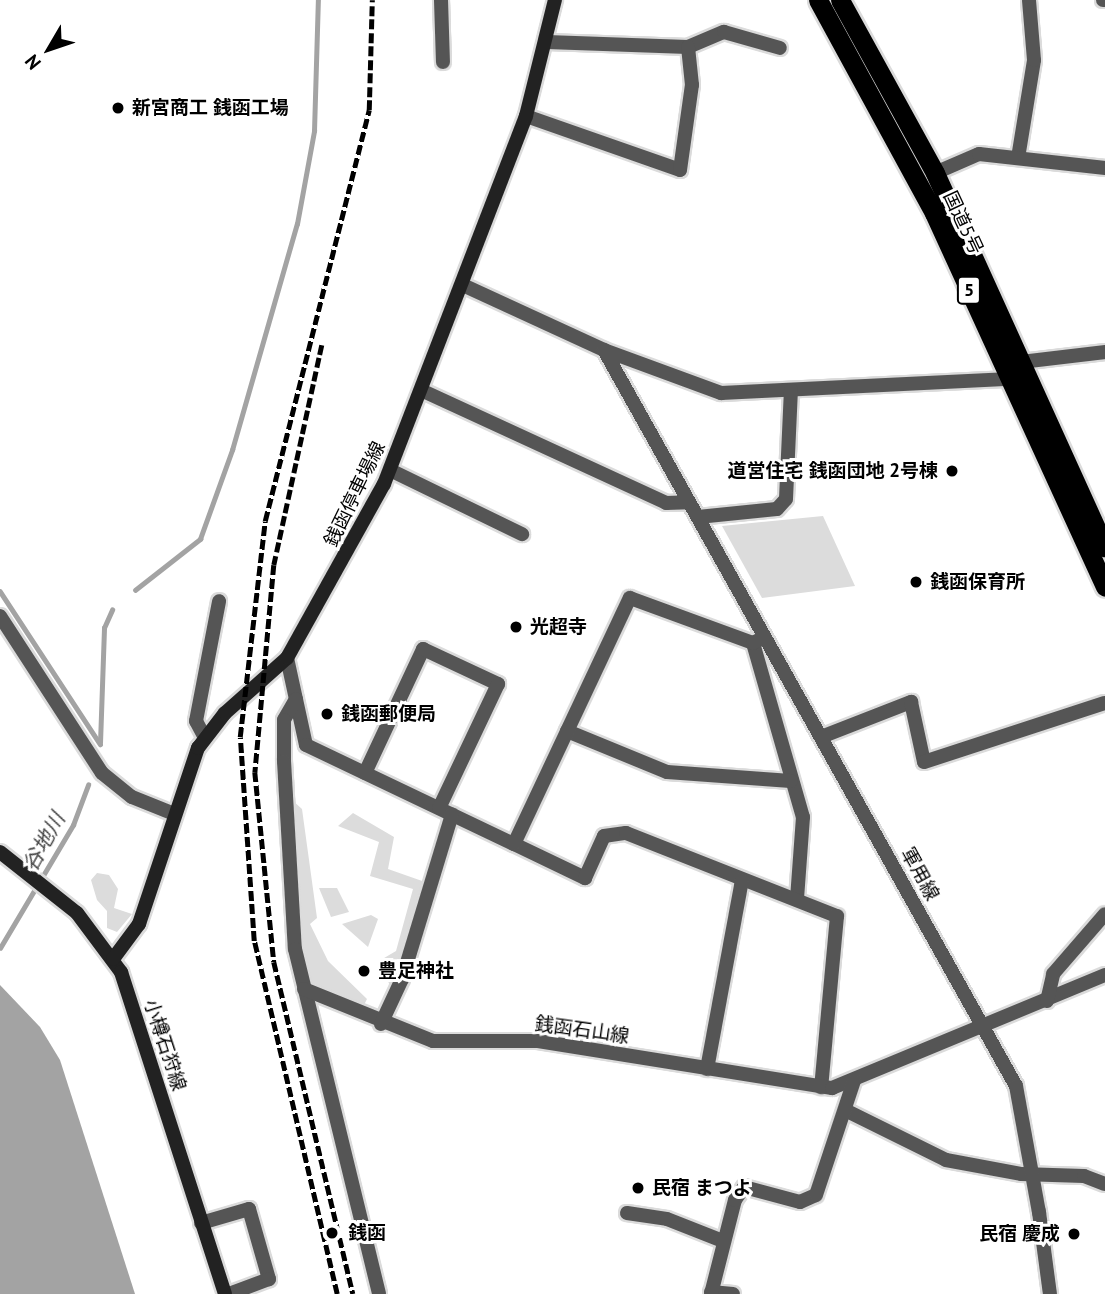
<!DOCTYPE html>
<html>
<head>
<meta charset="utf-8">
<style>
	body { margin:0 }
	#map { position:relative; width:1105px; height:1294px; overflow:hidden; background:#fff; font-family:"PT Sans","Noto Sans JP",sans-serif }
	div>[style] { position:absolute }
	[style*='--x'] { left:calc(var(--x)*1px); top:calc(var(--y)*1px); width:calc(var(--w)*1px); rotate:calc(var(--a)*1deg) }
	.green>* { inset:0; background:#dcdcdc }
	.water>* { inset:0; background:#a3a3a3 }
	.stream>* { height:4.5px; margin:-2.25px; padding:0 2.25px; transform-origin:2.25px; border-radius:2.25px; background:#a3a3a3 }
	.roads { filter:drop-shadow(2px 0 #dbdbdb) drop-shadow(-2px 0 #dbdbdb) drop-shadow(0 2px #dbdbdb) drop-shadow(0 -2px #dbdbdb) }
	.minor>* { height:14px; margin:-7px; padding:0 7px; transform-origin:7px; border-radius:7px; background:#555 }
	.tertiary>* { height:14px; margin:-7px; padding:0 7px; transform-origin:7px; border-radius:7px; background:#555 }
	.secondary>* { height:14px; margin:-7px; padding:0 7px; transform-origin:7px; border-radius:7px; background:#222 }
	.trunk>* { height:19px; margin:-9.5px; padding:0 9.5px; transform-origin:9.5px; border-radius:9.5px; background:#000 }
	.rail>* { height:4.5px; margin-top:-2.25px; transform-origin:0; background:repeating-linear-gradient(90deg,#000 0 10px,transparent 0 13.5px) }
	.dots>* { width:19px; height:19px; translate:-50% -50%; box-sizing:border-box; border:4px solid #fff; border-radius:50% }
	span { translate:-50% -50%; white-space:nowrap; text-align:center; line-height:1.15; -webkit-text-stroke:6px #fff; paint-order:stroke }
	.shield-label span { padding:2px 5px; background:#fff; border:2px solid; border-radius:5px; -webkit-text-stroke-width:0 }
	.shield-label { font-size:18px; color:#000; font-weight:700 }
	.poi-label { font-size:19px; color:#000; font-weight:700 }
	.left { translate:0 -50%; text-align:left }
	.right { translate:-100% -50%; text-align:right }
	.street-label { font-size:19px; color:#000 }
	.water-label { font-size:21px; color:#444; font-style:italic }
	.north { position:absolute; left:14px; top:14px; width:70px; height:70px; -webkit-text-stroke:5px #fff; paint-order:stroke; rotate:231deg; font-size:19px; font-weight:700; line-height:28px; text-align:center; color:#000 }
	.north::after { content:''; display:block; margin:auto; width:24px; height:32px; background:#000; clip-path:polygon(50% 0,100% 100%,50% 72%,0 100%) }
</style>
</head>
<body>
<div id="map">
	<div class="green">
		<i style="clip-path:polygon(823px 516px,855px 586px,762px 598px,722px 526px)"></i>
		<i style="clip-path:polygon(291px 799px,302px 809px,317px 918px,310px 924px,328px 961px,367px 999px,363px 1007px,307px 982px,299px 947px)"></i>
		<i style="clip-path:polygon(353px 813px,394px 837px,388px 869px,425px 882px,391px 988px,379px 961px,396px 951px,413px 889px,370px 876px,379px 842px,338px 826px)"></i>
		<i style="clip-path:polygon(97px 873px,109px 875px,118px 889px,114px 908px,132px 914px,117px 932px,107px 928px,107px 911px,97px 900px,91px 880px)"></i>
		<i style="clip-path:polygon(319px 888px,337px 888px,349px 912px,331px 917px)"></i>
		<i style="clip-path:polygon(371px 915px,378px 919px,368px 947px,342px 924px)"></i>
	</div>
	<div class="water">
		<i style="clip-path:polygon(0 985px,40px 1027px,60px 1060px,135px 1294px,0 1294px)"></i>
	</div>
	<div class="stream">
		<i style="--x:135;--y:590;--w:83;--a:-38.1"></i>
		<i style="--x:200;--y:539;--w:95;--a:-70.2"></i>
		<i style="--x:232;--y:450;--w:235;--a:-74"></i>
		<i style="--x:297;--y:224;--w:95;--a:-79.6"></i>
		<i style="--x:314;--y:131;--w:131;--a:-88.3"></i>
		<i style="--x:0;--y:591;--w:183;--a:56.8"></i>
		<i style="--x:100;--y:743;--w:115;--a:-88"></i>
		<i style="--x:104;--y:628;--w:20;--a:-66"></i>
		<i style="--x:0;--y:948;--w:143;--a:-59.3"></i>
		<i style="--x:73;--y:825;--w:43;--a:-69.4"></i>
	</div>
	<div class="roads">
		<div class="minor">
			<i style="--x:441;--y:0;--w:62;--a:88.2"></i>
			<i style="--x:1103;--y:0;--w:2;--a:0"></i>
			<i style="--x:547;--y:42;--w:141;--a:2"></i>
			<i style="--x:688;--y:47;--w:39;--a:-23"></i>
			<i style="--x:724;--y:32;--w:58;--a:15.9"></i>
			<i style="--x:526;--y:116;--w:163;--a:19.3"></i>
			<i style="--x:680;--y:170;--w:86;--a:-82"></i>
			<i style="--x:692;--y:85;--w:38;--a:-96"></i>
			<i style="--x:1018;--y:158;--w:99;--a:-80.7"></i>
			<i style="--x:1034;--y:60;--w:60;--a:-94.8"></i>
			<i style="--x:935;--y:173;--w:48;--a:-23.4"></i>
			<i style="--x:979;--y:154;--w:127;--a:6.3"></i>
			<i style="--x:604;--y:350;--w:125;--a:20.2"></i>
			<i style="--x:721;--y:393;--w:289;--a:-2.8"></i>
			<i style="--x:1021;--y:362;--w:85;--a:-6.8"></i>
			<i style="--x:423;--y:391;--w:268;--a:24.7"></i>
			<i style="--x:666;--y:503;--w:23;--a:-2"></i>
			<i style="--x:390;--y:470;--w:147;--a:25.9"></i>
			<i style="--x:698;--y:517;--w:79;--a:-5.8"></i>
			<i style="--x:777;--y:509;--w:13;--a:-48"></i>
			<i style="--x:786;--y:499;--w:109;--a:-87.4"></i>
			<i style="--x:753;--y:643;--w:181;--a:74"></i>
			<i style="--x:803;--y:817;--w:81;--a:94.2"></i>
			<i style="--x:287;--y:658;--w:89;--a:77.7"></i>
			<i style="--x:306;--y:745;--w:230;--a:25.5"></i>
			<i style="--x:514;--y:844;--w:79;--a:25.6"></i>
			<i style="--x:585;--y:878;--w:46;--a:-65.7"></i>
			<i style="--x:604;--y:836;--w:22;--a:-8"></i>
			<i style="--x:626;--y:833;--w:227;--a:21.5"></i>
			<i style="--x:837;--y:916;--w:172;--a:95.3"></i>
			<i style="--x:296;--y:699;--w:24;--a:120"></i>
			<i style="--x:284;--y:720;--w:41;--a:90"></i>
			<i style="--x:284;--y:761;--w:188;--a:86.7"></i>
			<i style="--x:295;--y:949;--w:355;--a:76.3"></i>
			<i style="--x:567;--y:731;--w:108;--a:22.3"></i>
			<i style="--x:667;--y:772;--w:124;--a:4.2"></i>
			<i style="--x:204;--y:736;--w:17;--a:-118"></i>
			<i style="--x:196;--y:721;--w:122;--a:-79.1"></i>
			<i style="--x:821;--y:737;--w:97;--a:-21.3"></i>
			<i style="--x:911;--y:702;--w:61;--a:77.8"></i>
			<i style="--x:924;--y:762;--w:190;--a:-18.1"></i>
			<i style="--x:365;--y:773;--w:137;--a:-64.9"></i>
			<i style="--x:423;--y:649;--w:83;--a:25"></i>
			<i style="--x:498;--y:684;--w:137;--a:115.4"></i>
			<i style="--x:514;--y:844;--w:272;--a:-64.8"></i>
			<i style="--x:630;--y:598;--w:131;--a:20.1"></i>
			<i style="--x:753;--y:643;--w:13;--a:-27"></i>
			<i style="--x:304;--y:989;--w:139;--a:22"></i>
			<i style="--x:433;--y:1041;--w:105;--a:0"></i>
			<i style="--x:538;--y:1041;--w:298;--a:9.1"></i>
			<i style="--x:832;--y:1088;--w:295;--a:-22.5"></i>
			<i style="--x:1047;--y:1001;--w:28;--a:-77"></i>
			<i style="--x:1053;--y:974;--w:79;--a:-49.1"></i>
			<i style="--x:381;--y:1024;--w:50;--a:-65"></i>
			<i style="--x:402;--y:979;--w:172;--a:-73.1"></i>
			<i style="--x:707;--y:1069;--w:192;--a:-79.5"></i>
			<i style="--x:847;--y:1111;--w:110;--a:26.3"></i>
			<i style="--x:946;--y:1160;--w:76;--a:10.6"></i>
			<i style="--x:1021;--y:1174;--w:63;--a:1.8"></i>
			<i style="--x:1084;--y:1176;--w:22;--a:21"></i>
			<i style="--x:1039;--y:1212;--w:83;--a:82.4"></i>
			<i style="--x:627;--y:1213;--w:40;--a:8.5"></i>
			<i style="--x:667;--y:1219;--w:60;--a:21.4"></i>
			<i style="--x:201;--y:1223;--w:50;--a:-16.3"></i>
			<i style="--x:249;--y:1209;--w:73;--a:74.1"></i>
			<i style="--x:269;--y:1279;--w:43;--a:159.4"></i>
			<i style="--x:711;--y:1292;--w:22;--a:5"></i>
			<i style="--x:711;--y:1294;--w:97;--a:-75.7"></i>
			<i style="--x:735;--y:1200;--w:16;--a:-55"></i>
			<i style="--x:744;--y:1187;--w:58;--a:15"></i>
			<i style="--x:800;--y:1202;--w:17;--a:-24"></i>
			<i style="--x:816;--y:1195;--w:120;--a:-71.6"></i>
		</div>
		<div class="tertiary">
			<i style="--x:465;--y:286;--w:153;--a:24.7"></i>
			<i style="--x:604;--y:350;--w:843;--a:60.76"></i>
			<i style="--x:1016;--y:1086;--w:128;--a:79.7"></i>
			<i style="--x:0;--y:616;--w:187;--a:57"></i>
			<i style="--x:102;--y:773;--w:38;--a:39"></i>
			<i style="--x:132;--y:797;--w:45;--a:22"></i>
		</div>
		<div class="secondary">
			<i style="--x:0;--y:852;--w:98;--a:38.4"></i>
			<i style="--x:77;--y:913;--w:74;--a:53.3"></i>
			<i style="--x:121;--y:972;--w:338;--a:72.1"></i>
			<i style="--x:113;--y:959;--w:44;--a:-53.4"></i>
			<i style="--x:139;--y:924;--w:186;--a:-71.5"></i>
			<i style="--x:198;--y:748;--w:44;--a:-52.4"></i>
			<i style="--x:225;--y:713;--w:83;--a:-41.6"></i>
			<i style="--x:287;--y:658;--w:199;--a:-60.9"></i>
			<i style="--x:384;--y:484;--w:394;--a:-68.9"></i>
			<i style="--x:526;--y:116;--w:120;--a:-76"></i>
		</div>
		<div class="trunk">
			<i style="--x:818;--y:0;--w:243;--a:61.4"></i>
			<i style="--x:934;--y:213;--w:411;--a:65.4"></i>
			<i style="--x:840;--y:0;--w:197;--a:61.2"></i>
			<i style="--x:935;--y:173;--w:411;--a:65.6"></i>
		</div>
	</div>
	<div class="rail">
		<i style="--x:322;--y:345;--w:225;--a:102.3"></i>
		<i style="--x:274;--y:565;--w:208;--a:95.2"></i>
		<i style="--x:255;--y:772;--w:191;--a:84.3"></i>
		<i style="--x:274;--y:962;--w:341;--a:76.6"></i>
		<i style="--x:337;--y:1294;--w:363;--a:-103.2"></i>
		<i style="--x:254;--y:941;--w:204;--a:-93.9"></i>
		<i style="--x:240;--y:737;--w:217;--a:-83.4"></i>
		<i style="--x:265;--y:521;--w:424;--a:-75.8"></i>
		<i style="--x:369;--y:110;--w:110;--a:-88.4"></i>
	</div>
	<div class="dots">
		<i style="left:118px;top:108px;background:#000"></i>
		<i style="left:952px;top:471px;background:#000"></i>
		<i style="left:916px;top:582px;background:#000"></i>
		<i style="left:516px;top:627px;background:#000"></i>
		<i style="left:327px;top:714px;background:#000"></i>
		<i style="left:364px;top:971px;background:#000"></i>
		<i style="left:638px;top:1188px;background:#000"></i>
		<i style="left:332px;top:1233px;background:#000"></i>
		<i style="left:1074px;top:1234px;background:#000"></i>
	</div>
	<div class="shield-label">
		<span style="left:969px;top:290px">5</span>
	</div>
	<div class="poi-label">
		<span class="left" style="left:132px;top:108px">新宮商工 銭函工場</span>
		<span class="right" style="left:938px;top:471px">道営住宅 銭函団地 2号棟</span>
		<span class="left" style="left:930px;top:582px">銭函保育所</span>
		<span class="left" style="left:530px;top:627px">光超寺</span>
		<span class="left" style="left:341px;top:714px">銭函郵便局</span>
		<span class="left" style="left:378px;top:971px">豊足神社</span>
		<span class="left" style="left:652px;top:1188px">民宿 まつよ</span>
		<span class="left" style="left:348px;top:1233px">銭函</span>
		<span class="right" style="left:1060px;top:1234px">民宿 慶成</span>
	</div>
	<div class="street-label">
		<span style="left:963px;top:223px;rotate:65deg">国道5号</span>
		<span style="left:355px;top:494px;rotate:-64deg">銭函停車場線</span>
		<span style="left:920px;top:874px;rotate:61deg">軍用線</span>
		<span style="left:582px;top:1030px;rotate:8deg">銭函石山線</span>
		<span style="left:165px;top:1045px;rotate:72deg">小樽石狩線</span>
	</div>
	<div class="water-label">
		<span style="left:44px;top:842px;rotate:-61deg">谷地川</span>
	</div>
	<div class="north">N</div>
</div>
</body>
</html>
